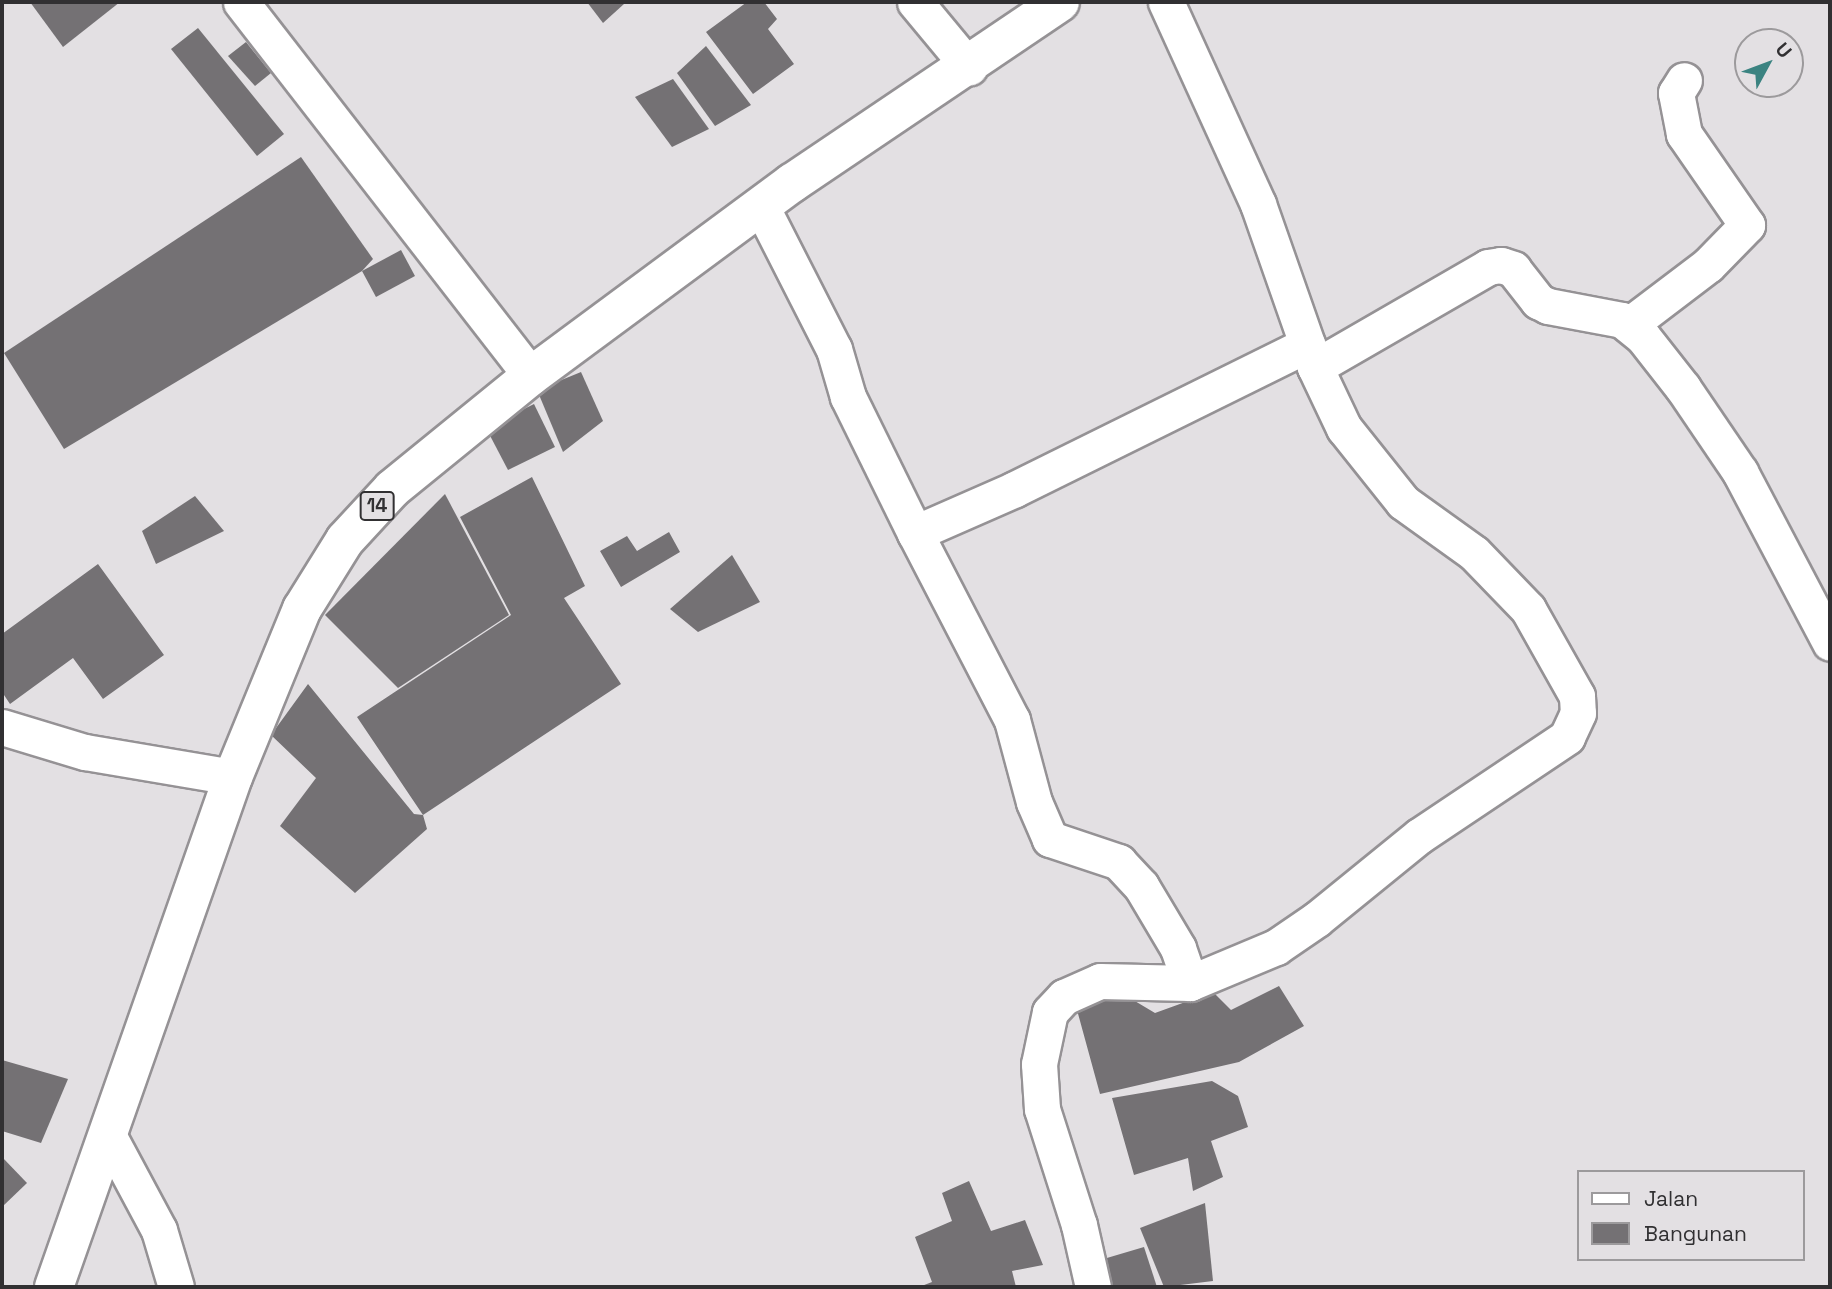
<!DOCTYPE html>
<html>
<head>
<meta charset="utf-8">
<style>
	body { margin:0 }
	#map { position:relative; width:1832px; height:1289px; overflow:hidden; background:#e3e0e3; font-family:"Space Grotesk",sans-serif }
	div>[style] { position:absolute }
	[style*='--x'] { left:calc(var(--x)*1px); top:calc(var(--y)*1px); width:calc(var(--w)*1px); rotate:calc(var(--a)*1deg) }
	.building>* { inset:0; background:#747174 }
	.roads { filter:drop-shadow(2px 0 #959295) drop-shadow(-2px 0 #959295) drop-shadow(0 2px #959295) drop-shadow(0 -2px #959295) }
	.minor>* { height:35px; margin:-17.5px; padding:0 17.5px; transform-origin:17.5px; border-radius:17.5px; background:#fff }
	.highway>* { height:38px; margin:-19px; padding:0 19px; transform-origin:19px; border-radius:19px; background:#fff }
	span { translate:-50% -50%; white-space:nowrap; text-align:center; line-height:1.15; -webkit-text-stroke:7px #e3e0e3; paint-order:stroke }
	.shield-label span { padding:2px 5px; background:#e3e0e3; border:2px solid; border-radius:5px; -webkit-text-stroke-width:0 }
	.shield-label { font-size:19px; color:#313032; font-weight:700 }
	.frame { position:absolute; inset:0; border:4px solid #313032; pointer-events:none }
	.legend { position:absolute; left:1577px; top:1170px; width:228px; height:91px; box-sizing:border-box; background:#e3e0e3; border:2px solid #9c9a9c; margin:0; padding:9px 12px; list-style:none; font-size:21px; color:#313032 }
	.legend li { display:flex; align-items:center; gap:14px; height:35px }
	.legend b { width:35px; border:2px solid #9c9a9c }
	.north { position:absolute; left:1734px; top:28px; width:70px; height:70px; box-sizing:border-box; background:#e3e0e3; border:2px solid #9c9a9c; border-radius:50%; rotate:49deg; font-size:19px; font-weight:700; line-height:28px; text-align:center; color:#313032 }
	.north::after { content:''; display:block; margin:auto; width:24px; height:32px; background:#3b8381; clip-path:polygon(50% 0,100% 100%,50% 72%,0 100%) }
</style>
</head>
<body>
<div id="map">
	<div class="building">
		<i style="clip-path:polygon(30px 2px,120px 2px,63px 47px)"></i>
		<i style="clip-path:polygon(587px 2px,624px 2px,624px 4px,603px 23px)"></i>
		<i style="clip-path:polygon(747px 2px,764px 2px,777px 19px,768px 29px,794px 64px,753px 94px,706px 32px)"></i>
		<i style="clip-path:polygon(198px 28px,284px 134px,257px 156px,171px 49px)"></i>
		<i style="clip-path:polygon(246px 42px,271px 73px,255px 86px,228px 56px)"></i>
		<i style="clip-path:polygon(706px 46px,751px 105px,715px 126px,677px 73px)"></i>
		<i style="clip-path:polygon(673px 79px,709px 129px,672px 147px,635px 97px)"></i>
		<i style="clip-path:polygon(301px 157px,373px 259px,362px 271px,64px 449px,4px 353px)"></i>
		<i style="clip-path:polygon(401px 250px,415px 276px,376px 297px,362px 271px)"></i>
		<i style="clip-path:polygon(581px 372px,603px 421px,563px 452px,537px 390px)"></i>
		<i style="clip-path:polygon(534px 404px,555px 447px,508px 470px,486px 428px)"></i>
		<i style="clip-path:polygon(532px 477px,585px 586px,564px 598px,621px 684px,423px 815px,357px 717px,511px 615px,460px 517px)"></i>
		<i style="clip-path:polygon(445px 494px,509px 615px,398px 688px,325px 615px)"></i>
		<i style="clip-path:polygon(195px 496px,224px 531px,156px 564px,142px 531px)"></i>
		<i style="clip-path:polygon(669px 532px,680px 552px,621px 587px,600px 551px,627px 536px,637px 551px)"></i>
		<i style="clip-path:polygon(732px 555px,760px 602px,698px 632px,670px 609px)"></i>
		<i style="clip-path:polygon(98px 564px,164px 655px,103px 699px,73px 658px,10px 704px,2px 692px,2px 634px)"></i>
		<i style="clip-path:polygon(308px 684px,414px 814px,423px 815px,427px 829px,355px 893px,280px 826px,316px 778px,271px 735px)"></i>
		<i style="clip-path:polygon(1279px 986px,1304px 1026px,1239px 1062px,1100px 1094px,1074px 999px,1113px 988px,1155px 1013px,1213px 992px,1231px 1010px)"></i>
		<i style="clip-path:polygon(2px 1060px,68px 1079px,41px 1143px,2px 1131px)"></i>
		<i style="clip-path:polygon(1212px 1081px,1238px 1096px,1248px 1127px,1211px 1141px,1223px 1177px,1193px 1191px,1188px 1158px,1134px 1175px,1112px 1098px)"></i>
		<i style="clip-path:polygon(2px 1157px,27px 1183px,2px 1207px)"></i>
		<i style="clip-path:polygon(969px 1181px,991px 1231px,1025px 1220px,1043px 1265px,1012px 1271px,1016px 1287px,919px 1287px,932px 1282px,915px 1237px,952px 1221px,942px 1193px)"></i>
		<i style="clip-path:polygon(1205px 1203px,1213px 1281px,1164px 1287px,1140px 1228px)"></i>
		<i style="clip-path:polygon(1144px 1247px,1157px 1287px,1097px 1287px,1090px 1263px)"></i>
	</div>
	<div class="roads">
		<div class="minor">
			<i style="--x:241;--y:2;--w:473;--a:52.2"></i>
			<i style="--x:915;--y:2;--w:85;--a:50.3"></i>
			<i style="--x:1166;--y:2;--w:222;--a:65.5"></i>
			<i style="--x:1258;--y:204;--w:173;--a:70.7"></i>
			<i style="--x:1315;--y:367;--w:68;--a:64.6"></i>
			<i style="--x:1344;--y:428;--w:95;--a:51.4"></i>
			<i style="--x:1403;--y:502;--w:87;--a:35.7"></i>
			<i style="--x:1474;--y:553;--w:78;--a:46"></i>
			<i style="--x:1528;--y:609;--w:100;--a:60.6"></i>
			<i style="--x:1577;--y:696;--w:17;--a:87"></i>
			<i style="--x:1578;--y:713;--w:26;--a:115"></i>
			<i style="--x:1567;--y:737;--w:178;--a:146.2"></i>
			<i style="--x:1419;--y:836;--w:132;--a:140.9"></i>
			<i style="--x:1317;--y:919;--w:50;--a:145.7"></i>
			<i style="--x:1276;--y:947;--w:93;--a:157.3"></i>
			<i style="--x:761;--y:206;--w:161;--a:63"></i>
			<i style="--x:834;--y:349;--w:50;--a:73.7"></i>
			<i style="--x:848;--y:397;--w:152;--a:63.8"></i>
			<i style="--x:1629;--y:325;--w:99;--a:-37.2"></i>
			<i style="--x:1708;--y:265;--w:56;--a:-45.7"></i>
			<i style="--x:1747;--y:225;--w:111;--a:-124.7"></i>
			<i style="--x:1684;--y:134;--w:42;--a:-101"></i>
			<i style="--x:1676;--y:93;--w:15;--a:-58"></i>
			<i style="--x:1315;--y:367;--w:200;--a:-30"></i>
			<i style="--x:1488;--y:267;--w:13;--a:-9"></i>
			<i style="--x:1501;--y:265;--w:13;--a:18"></i>
			<i style="--x:1513;--y:269;--w:41;--a:52"></i>
			<i style="--x:1538;--y:301;--w:11;--a:27"></i>
			<i style="--x:1548;--y:306;--w:75;--a:10.7"></i>
			<i style="--x:1622;--y:320;--w:27;--a:39"></i>
			<i style="--x:1643;--y:337;--w:65;--a:51.9"></i>
			<i style="--x:1683;--y:388;--w:102;--a:55.8"></i>
			<i style="--x:1740;--y:472;--w:193;--a:62.2"></i>
			<i style="--x:2;--y:727;--w:87;--a:16.8"></i>
			<i style="--x:85;--y:752;--w:150;--a:9.6"></i>
			<i style="--x:107;--y:1133;--w:110;--a:61.8"></i>
			<i style="--x:159;--y:1230;--w:59;--a:73.4"></i>
			<i style="--x:1093;--y:1287;--w:64;--a:-102.7"></i>
			<i style="--x:1079;--y:1225;--w:122;--a:-107.7"></i>
			<i style="--x:1042;--y:1109;--w:45;--a:-93.8"></i>
			<i style="--x:1039;--y:1064;--w:53;--a:-78.1"></i>
			<i style="--x:1050;--y:1012;--w:21;--a:-47"></i>
			<i style="--x:1064;--y:997;--w:39;--a:-24"></i>
			<i style="--x:1100;--y:981;--w:90;--a:1.3"></i>
			<i style="--x:1190;--y:983;--w:37;--a:-109"></i>
			<i style="--x:1178;--y:948;--w:72;--a:-120.8"></i>
			<i style="--x:1141;--y:886;--w:33;--a:-133"></i>
			<i style="--x:1119;--y:862;--w:73;--a:-161.6"></i>
			<i style="--x:1050;--y:839;--w:40;--a:-113.4"></i>
			<i style="--x:1034;--y:802;--w:85;--a:-105"></i>
			<i style="--x:1012;--y:720;--w:211;--a:-117.4"></i>
			<i style="--x:915;--y:533;--w:109;--a:-23.7"></i>
			<i style="--x:1015;--y:489;--w:326;--a:-26.3"></i>
		</div>
		<div class="highway">
			<i style="--x:54;--y:1287;--w:541;--a:-70.66"></i>
			<i style="--x:233;--y:777;--w:182;--a:-67.7"></i>
			<i style="--x:302;--y:609;--w:81;--a:-58.1"></i>
			<i style="--x:345;--y:540;--w:69;--a:-47.3"></i>
			<i style="--x:392;--y:489;--w:179;--a:-39.1"></i>
			<i style="--x:531;--y:376;--w:325;--a:-36.5"></i>
			<i style="--x:792;--y:183;--w:323;--a:-34"></i>
		</div>
	</div>
	<div class="shield-label">
		<span style="left:377px;top:506px">14</span>
	</div>
	<div class="frame"></div>
	<ul class="legend">
	<li><b style="height:9px;background:#fff"></b>Jalan</li>
	<li><b style="height:19px;background:#747174"></b>Bangunan</li>
	</ul>
	<div class="north">U</div>
</div>
</body>
</html>
